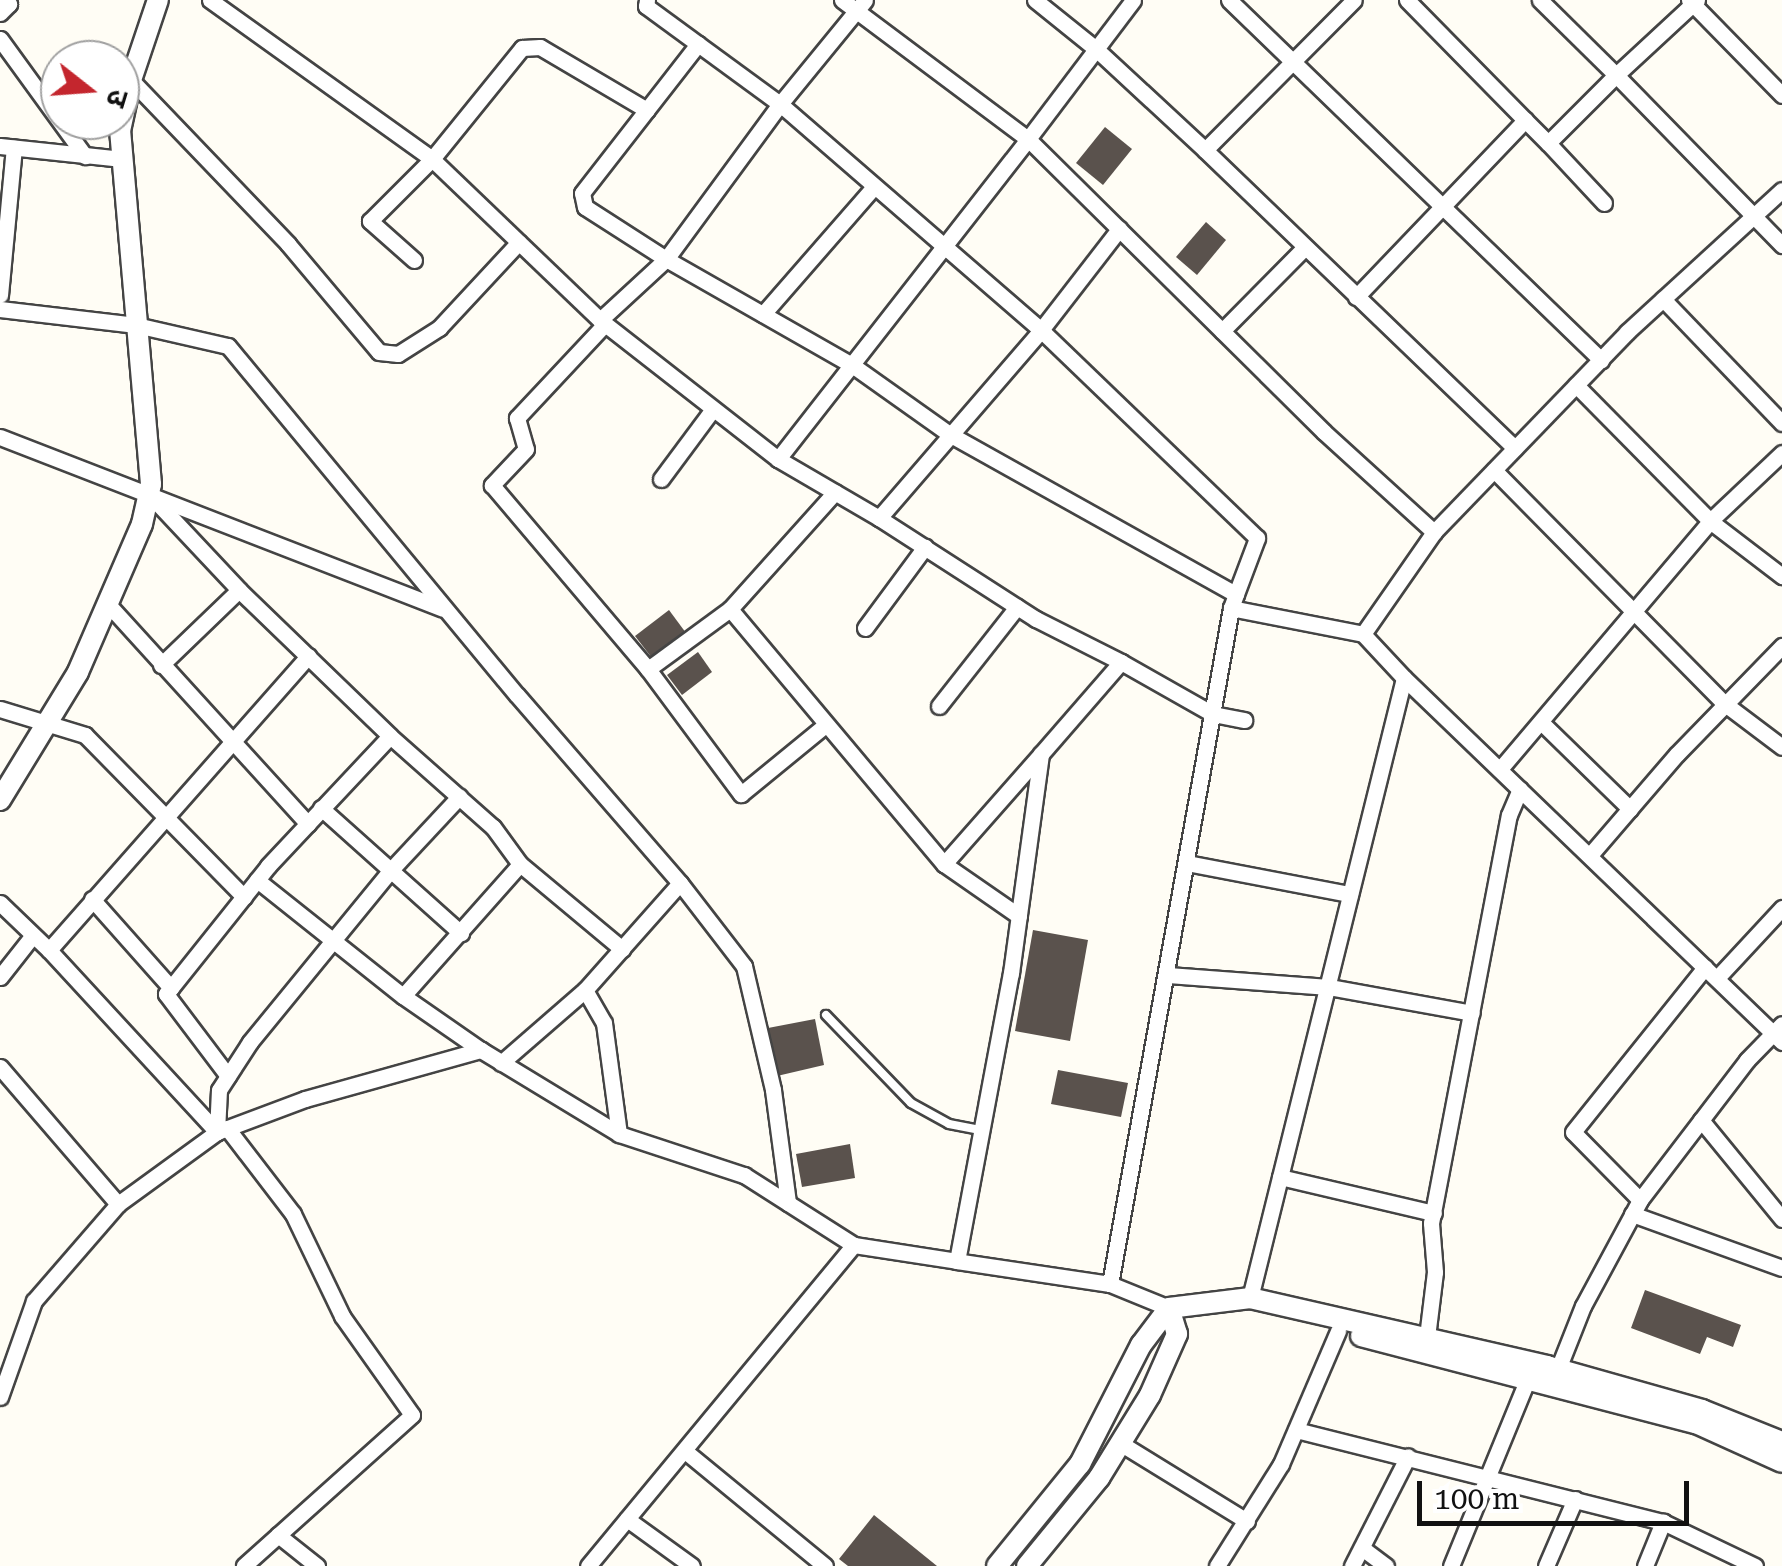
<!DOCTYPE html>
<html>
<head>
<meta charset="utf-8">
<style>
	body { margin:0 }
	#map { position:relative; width:1782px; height:1566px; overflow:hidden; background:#fffdf5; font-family:"Roboto Serif","Noto Sans Devanagari",serif }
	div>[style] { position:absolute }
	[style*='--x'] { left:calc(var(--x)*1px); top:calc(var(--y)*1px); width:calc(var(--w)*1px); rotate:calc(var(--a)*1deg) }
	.building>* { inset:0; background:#5a524d }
	.roads { filter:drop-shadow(2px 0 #444) drop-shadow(-2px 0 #444) drop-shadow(0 2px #444) drop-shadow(0 -2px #444) }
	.service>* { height:8px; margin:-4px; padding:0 4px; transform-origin:4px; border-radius:4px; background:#fff }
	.minor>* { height:15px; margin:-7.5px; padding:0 7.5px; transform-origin:7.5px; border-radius:7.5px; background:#fff }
	.tertiary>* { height:20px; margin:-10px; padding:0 10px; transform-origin:10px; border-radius:10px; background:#fff }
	span { translate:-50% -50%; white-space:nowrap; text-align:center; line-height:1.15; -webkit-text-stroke:10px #fff; paint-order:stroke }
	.north { position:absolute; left:40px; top:40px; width:100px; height:100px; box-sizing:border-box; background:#fff; border:2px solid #a0a0a0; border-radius:50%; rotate:107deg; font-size:28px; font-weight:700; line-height:40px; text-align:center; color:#111 }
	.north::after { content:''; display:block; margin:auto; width:35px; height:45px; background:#c4262e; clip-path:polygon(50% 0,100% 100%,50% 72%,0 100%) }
	.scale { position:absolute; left:1417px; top:1481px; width:272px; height:45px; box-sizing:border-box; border:5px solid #111; border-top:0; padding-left:12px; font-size:30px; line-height:35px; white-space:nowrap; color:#111; -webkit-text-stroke:8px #fff; paint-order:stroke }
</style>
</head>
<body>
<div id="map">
	<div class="building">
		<i style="clip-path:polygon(1105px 127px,1132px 149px,1103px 185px,1076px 163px)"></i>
		<i style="clip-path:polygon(1206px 222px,1226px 240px,1197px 275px,1176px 257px)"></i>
		<i style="clip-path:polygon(669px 610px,686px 633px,652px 658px,635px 636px)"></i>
		<i style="clip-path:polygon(698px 652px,712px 672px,682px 695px,667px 675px)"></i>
		<i style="clip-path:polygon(1033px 930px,1088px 940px,1070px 1041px,1015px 1031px)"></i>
		<i style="clip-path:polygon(815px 1019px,824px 1065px,777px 1076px,768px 1028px)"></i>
		<i style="clip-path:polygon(1058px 1070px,1128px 1083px,1121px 1117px,1051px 1104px)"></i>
		<i style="clip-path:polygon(850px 1144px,855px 1178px,802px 1187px,796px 1154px)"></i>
		<i style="clip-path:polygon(1645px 1290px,1741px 1325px,1733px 1347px,1707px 1337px,1700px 1354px,1631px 1328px)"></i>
		<i style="clip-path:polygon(874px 1515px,937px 1566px,848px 1566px,839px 1559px)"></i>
	</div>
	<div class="roads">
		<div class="service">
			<i style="--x:826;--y:1015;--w:122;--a:46"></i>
			<i style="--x:911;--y:1103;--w:43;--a:28.9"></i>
			<i style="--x:949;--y:1124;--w:33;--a:11"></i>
		</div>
		<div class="minor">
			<i style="--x:210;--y:0;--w:273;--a:35.6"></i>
			<i style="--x:432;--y:159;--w:233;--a:43.8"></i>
			<i style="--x:600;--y:320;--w:226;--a:38"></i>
			<i style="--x:778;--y:459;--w:406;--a:-52"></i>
			<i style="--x:1028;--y:139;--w:416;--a:44.7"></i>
			<i style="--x:1324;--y:432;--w:149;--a:42.3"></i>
			<i style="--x:1434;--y:532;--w:124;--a:124.8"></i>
			<i style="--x:1363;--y:634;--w:60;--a:47"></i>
			<i style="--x:1404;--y:678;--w:639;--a:103.95"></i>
			<i style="--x:647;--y:0;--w:6;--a:99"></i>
			<i style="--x:646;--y:6;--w:166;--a:36.2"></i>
			<i style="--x:780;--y:104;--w:134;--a:-50.7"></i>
			<i style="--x:842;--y:0;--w:232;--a:36.8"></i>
			<i style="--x:1028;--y:139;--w:174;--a:-52.9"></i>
			<i style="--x:1035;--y:0;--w:78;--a:38.8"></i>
			<i style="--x:1096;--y:49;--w:149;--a:42.8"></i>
			<i style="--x:1205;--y:150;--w:430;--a:43.9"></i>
			<i style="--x:1229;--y:0;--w:518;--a:44.06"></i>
			<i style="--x:1407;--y:0;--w:168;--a:45.5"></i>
			<i style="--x:1689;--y:0;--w:133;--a:45.6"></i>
			<i style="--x:1697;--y:0;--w:110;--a:137.2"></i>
			<i style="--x:1616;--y:75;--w:238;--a:45.7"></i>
			<i style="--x:0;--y:13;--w:13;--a:-45"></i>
			<i style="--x:9;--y:4;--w:5;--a:-127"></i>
			<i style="--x:0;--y:39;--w:145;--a:54"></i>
			<i style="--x:131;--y:80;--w:227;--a:46.2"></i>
			<i style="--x:288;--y:244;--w:141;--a:49.9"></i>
			<i style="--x:379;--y:352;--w:19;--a:6"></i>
			<i style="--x:398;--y:354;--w:49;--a:-32.4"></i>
			<i style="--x:439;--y:328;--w:117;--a:-47.1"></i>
			<i style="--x:1548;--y:143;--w:82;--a:47"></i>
			<i style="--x:0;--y:146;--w:123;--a:6.1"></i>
			<i style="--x:1205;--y:150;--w:211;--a:-45.2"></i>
			<i style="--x:414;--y:260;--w:59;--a:-138.4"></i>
			<i style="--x:370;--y:221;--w:88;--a:-45"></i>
			<i style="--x:432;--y:159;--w:143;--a:-51"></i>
			<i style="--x:522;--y:48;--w:18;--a:-3"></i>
			<i style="--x:540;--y:47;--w:124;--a:30.5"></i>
			<i style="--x:0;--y:295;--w:148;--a:-84.6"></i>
			<i style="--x:1356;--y:297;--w:245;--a:-46.3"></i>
			<i style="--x:1525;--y:120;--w:33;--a:45"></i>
			<i style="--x:1548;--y:143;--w:96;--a:-45"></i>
			<i style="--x:1616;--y:75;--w:107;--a:-135.4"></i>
			<i style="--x:1663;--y:299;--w:172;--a:46.2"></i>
			<i style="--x:0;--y:309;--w:137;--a:6.7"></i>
			<i style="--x:136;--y:325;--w:94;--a:12.9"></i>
			<i style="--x:228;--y:346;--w:453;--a:50.4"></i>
			<i style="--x:517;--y:695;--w:249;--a:49.1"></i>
			<i style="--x:680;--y:883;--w:143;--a:131.6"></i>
			<i style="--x:585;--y:990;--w:38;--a:60"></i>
			<i style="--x:604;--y:1023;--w:112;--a:82.3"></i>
			<i style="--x:619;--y:1134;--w:132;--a:18.2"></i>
			<i style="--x:744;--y:1175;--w:130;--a:32.5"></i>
			<i style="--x:854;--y:1245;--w:104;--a:8.8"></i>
			<i style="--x:763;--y:314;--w:167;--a:-48.9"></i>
			<i style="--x:600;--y:320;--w:90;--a:-42.7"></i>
			<i style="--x:666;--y:259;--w:96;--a:-147.3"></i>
			<i style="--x:585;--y:207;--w:14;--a:-102"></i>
			<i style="--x:582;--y:193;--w:189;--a:-52.1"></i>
			<i style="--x:605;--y:324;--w:129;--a:133.1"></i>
			<i style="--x:517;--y:418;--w:32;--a:74"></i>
			<i style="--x:526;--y:449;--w:50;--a:133.4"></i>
			<i style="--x:492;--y:485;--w:241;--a:49.7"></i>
			<i style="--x:648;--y:669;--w:102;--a:-36.2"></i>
			<i style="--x:730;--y:609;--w:333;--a:50"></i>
			<i style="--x:1222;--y:331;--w:118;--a:-45.3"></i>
			<i style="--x:1576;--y:385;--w:191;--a:45.4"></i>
			<i style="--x:1710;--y:521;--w:91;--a:37.4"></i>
			<i style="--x:0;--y:437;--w:474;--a:21.2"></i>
			<i style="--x:778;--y:459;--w:117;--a:30.3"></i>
			<i style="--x:879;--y:518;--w:248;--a:-49.2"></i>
			<i style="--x:1041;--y:330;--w:128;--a:-52.3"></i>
			<i style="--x:1494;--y:470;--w:329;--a:45.4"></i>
			<i style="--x:1725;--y:704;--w:71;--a:37"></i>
			<i style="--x:661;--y:479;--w:87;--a:-53.4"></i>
			<i style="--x:149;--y:494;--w:132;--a:46.8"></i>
			<i style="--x:239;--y:590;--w:210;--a:44"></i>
			<i style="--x:390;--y:736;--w:137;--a:41.5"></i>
			<i style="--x:493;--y:827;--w:46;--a:53.9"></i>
			<i style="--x:520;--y:864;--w:133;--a:39.8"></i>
			<i style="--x:879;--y:518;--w:187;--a:32.8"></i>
			<i style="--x:1036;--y:619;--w:95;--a:26.8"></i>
			<i style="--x:1434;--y:532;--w:278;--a:-46"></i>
			<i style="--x:1627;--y:332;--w:210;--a:-42.5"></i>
			<i style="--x:106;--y:602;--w:300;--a:47.7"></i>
			<i style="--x:1231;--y:608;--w:15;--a:-70"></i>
			<i style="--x:1236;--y:594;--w:60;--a:-69.4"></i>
			<i style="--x:1257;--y:538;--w:300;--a:-136.1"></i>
			<i style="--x:1041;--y:330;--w:345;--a:-139.1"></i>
			<i style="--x:780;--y:104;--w:192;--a:126.3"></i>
			<i style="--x:666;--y:259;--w:214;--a:29.7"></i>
			<i style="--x:852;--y:365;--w:121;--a:35.3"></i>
			<i style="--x:951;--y:435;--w:326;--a:29.2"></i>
			<i style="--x:730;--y:609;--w:157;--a:-48.1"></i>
			<i style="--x:865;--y:628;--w:101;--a:-53.5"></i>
			<i style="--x:161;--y:665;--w:108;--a:-43.9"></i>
			<i style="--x:648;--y:669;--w:156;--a:53.4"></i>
			<i style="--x:741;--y:794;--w:107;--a:-39.3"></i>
			<i style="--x:1404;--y:678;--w:525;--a:43.92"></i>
			<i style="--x:939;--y:706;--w:126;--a:-51.8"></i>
			<i style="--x:0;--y:709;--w:89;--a:17"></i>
			<i style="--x:85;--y:735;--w:227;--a:45.5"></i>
			<i style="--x:1542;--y:723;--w:123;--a:44.3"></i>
			<i style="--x:1500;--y:769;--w:325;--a:-49.7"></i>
			<i style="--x:1710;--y:521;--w:99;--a:-43.4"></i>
			<i style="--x:321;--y:808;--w:188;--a:41.8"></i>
			<i style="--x:1590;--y:855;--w:133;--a:-49.3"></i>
			<i style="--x:1677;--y:754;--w:151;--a:-45.8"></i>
			<i style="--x:1187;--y:863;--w:166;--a:10.8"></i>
			<i style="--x:257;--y:880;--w:186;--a:38.5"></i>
			<i style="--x:403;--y:996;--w:95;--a:34.7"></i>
			<i style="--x:680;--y:883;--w:105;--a:52.4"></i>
			<i style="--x:744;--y:966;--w:127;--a:76.8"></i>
			<i style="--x:773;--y:1090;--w:114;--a:82.4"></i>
			<i style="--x:92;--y:899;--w:119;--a:48.4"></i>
			<i style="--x:0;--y:903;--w:68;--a:43.8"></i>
			<i style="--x:49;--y:950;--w:392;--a:-48.6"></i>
			<i style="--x:1019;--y:916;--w:91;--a:-145.3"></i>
			<i style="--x:944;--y:864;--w:147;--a:-48.6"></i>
			<i style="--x:49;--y:950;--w:248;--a:47.3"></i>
			<i style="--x:1168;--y:975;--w:161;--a:4.3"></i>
			<i style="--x:1329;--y:987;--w:145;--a:10.3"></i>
			<i style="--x:0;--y:977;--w:53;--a:-51.8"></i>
			<i style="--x:1717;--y:978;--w:96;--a:-47.1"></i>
			<i style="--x:403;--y:996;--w:176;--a:-48.4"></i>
			<i style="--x:501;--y:1063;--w:111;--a:-41"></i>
			<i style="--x:0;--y:1067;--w:181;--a:49.3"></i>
			<i style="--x:228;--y:1076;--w:103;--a:-127.1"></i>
			<i style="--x:166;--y:994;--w:164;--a:-51.4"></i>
			<i style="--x:268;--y:866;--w:178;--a:-46.8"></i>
			<i style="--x:1701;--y:1120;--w:128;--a:50.7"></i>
			<i style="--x:227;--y:1128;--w:108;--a:52.5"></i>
			<i style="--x:293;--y:1214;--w:113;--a:64.3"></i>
			<i style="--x:342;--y:1316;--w:121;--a:54.7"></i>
			<i style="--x:412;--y:1415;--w:226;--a:138.1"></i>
			<i style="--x:217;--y:1132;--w:42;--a:-87.3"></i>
			<i style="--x:219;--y:1090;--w:57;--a:-57.1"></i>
			<i style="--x:250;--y:1042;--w:220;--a:-50.7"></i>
			<i style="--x:389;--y:872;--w:103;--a:-47"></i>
			<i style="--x:1280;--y:1177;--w:158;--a:13.2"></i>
			<i style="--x:1640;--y:1200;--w:95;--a:-134.6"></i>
			<i style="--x:1573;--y:1132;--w:211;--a:-51.3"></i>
			<i style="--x:1632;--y:1214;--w:159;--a:19.8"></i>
			<i style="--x:1110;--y:1284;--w:155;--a:-171.5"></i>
			<i style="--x:957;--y:1261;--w:293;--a:-79.4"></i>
			<i style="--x:1011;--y:973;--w:221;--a:-82.2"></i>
			<i style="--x:1041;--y:754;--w:122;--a:-49"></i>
			<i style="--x:1121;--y:662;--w:106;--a:29.5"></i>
			<i style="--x:1213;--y:714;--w:32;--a:11"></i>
			<i style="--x:1169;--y:1308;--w:64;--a:-157.9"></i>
			<i style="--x:1110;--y:1284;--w:687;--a:-79.85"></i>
			<i style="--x:1231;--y:608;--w:135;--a:11.1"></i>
			<i style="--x:1427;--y:1337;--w:65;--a:-83"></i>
			<i style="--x:1435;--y:1272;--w:49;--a:-94.7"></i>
			<i style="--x:1431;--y:1223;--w:415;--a:-79.2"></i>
			<i style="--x:1509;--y:815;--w:28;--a:-67"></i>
			<i style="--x:1558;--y:1369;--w:68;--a:-68.4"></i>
			<i style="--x:1583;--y:1306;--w:120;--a:-61.7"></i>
			<i style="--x:1640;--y:1200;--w:176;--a:-52.6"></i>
			<i style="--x:1747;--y:1060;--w:50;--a:-45.8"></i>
			<i style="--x:0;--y:1397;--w:102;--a:-70.5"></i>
			<i style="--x:34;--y:1301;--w:128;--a:-49.1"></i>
			<i style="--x:118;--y:1204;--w:122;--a:-36"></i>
			<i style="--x:217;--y:1132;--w:94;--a:-20.6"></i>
			<i style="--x:305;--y:1099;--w:183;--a:-15.6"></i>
			<i style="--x:481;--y:1050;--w:162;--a:31.3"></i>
			<i style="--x:1296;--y:1430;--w:378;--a:14.1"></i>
			<i style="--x:1663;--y:1522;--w:102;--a:25.6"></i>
			<i style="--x:1120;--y:1443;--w:149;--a:31.6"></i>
			<i style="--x:685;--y:1451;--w:181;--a:39.4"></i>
			<i style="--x:627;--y:1519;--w:80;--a:35.9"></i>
			<i style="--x:278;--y:1535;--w:50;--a:38.5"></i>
			<i style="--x:1362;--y:1548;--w:30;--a:37"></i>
			<i style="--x:588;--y:1566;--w:417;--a:-50.4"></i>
			<i style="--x:1217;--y:1566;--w:120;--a:-57.9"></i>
			<i style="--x:1281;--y:1464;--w:145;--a:-66.8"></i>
			<i style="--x:1352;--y:1566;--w:123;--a:-63"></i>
			<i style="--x:1451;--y:1566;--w:203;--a:-67.7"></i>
			<i style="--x:1546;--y:1566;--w:73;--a:-66.6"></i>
			<i style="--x:1645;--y:1566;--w:48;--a:-67.8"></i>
		</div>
		<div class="tertiary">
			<i style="--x:0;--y:800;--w:150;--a:-58.6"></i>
			<i style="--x:78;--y:672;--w:161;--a:-66.6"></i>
			<i style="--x:142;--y:524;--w:41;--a:-77.3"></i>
			<i style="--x:151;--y:484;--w:354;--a:-95"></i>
			<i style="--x:120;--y:131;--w:52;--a:-77.8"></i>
			<i style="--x:131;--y:80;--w:84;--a:-71.4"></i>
			<i style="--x:1361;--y:1336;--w:346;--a:14.6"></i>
			<i style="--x:1696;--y:1423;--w:94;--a:24.4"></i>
			<i style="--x:997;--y:1566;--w:132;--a:-50.9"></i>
			<i style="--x:1080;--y:1464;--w:134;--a:-62.9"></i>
			<i style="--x:1141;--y:1345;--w:46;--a:-52.9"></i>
			<i style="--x:1169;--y:1308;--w:82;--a:-7"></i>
			<i style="--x:1250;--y:1298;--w:305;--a:12.9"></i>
			<i style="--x:1547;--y:1366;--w:161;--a:15.8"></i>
			<i style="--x:1702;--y:1410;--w:86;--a:21.8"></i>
			<i style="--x:1027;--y:1566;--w:114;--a:-50.7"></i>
			<i style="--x:1099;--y:1478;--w:97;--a:-58.4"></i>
			<i style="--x:1150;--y:1395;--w:67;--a:-66.1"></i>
			<i style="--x:1177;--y:1334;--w:27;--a:-107"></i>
		</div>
	</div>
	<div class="north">उ</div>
	<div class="scale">100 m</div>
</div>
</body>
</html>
